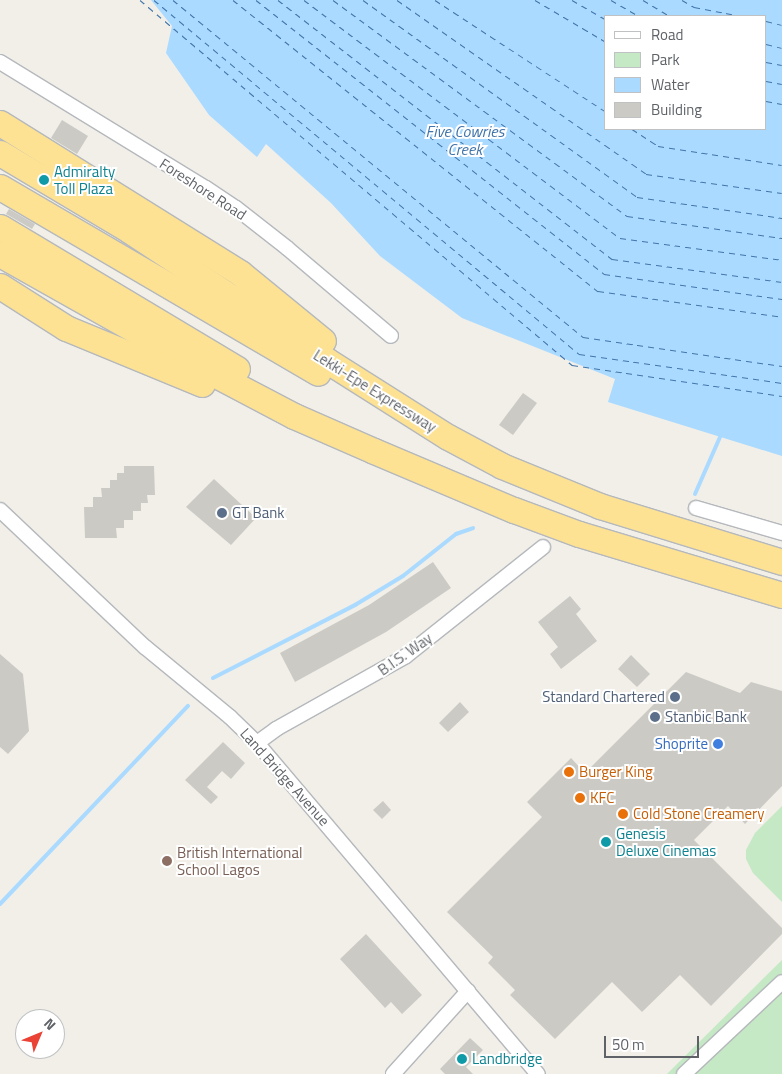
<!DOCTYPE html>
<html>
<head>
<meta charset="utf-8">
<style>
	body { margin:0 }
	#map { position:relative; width:782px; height:1074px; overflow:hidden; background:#f1efe8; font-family:"Titillium Web",sans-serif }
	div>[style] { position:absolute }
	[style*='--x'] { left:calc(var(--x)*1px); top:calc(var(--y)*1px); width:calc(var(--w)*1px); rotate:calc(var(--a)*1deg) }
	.green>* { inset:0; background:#c5e8c5 }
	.water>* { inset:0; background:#aadaff }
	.stream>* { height:4px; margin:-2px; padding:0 2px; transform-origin:2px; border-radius:2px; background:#aadaff }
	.ferry>* { height:1px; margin-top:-0.5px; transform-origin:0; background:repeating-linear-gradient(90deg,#4174aa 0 6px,transparent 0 11px) }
	.building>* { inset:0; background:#cccac5 }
	.roads { filter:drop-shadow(1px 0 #b5b8bc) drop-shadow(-1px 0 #b5b8bc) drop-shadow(0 1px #b5b8bc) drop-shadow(0 -1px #b5b8bc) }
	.street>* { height:14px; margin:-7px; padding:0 7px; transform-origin:7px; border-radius:7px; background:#fff }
	.highway>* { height:25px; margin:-12.5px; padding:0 12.5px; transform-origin:12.5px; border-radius:12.5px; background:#fde293 }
	.dots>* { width:14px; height:14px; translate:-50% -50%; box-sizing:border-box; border:2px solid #fff; border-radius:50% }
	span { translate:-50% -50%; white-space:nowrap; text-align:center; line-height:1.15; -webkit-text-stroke:4px #fff; paint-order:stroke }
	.culture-label { font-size:15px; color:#0d838f }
	.left { translate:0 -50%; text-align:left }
	.street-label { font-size:15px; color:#5f6368 }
	.service-label { font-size:15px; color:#4e5e75 }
	.right { translate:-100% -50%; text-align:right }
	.shop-label { font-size:15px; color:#366cbe }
	.food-label { font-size:15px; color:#c56008 }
	.education-label { font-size:15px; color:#785e54 }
	.water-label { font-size:16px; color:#4174aa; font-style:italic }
	.legend { position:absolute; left:604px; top:15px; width:162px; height:115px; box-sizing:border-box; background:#fff; border:1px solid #bfc1c3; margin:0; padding:6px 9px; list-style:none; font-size:15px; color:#5f6368 }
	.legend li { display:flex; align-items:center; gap:10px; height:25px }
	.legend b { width:25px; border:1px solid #bfc1c3 }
	.north { position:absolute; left:15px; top:1009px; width:50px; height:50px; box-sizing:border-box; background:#fff; border:1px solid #bfc1c3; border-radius:50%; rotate:45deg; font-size:14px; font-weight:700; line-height:20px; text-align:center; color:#5f6368 }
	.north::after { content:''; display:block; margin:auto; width:18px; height:22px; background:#ea4335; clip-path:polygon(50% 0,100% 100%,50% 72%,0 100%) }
	.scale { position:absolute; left:604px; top:1036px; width:95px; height:22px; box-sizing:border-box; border:2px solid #5f6368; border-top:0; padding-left:6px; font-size:15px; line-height:18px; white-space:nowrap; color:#5f6368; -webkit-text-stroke:4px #fff; paint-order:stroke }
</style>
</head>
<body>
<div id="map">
	<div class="green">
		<i style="clip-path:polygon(782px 806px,782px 902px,753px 873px,746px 859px,746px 850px,755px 833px)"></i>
		<i style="clip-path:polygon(782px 960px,782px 1074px,667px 1074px,678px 1063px)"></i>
	</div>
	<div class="water">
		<i style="clip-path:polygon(evenodd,151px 0,782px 0,782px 456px,608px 402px,615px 379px,462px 318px,380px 256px,331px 203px,266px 144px,257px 157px,209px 115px,166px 53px,172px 26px,151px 0,606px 16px,766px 16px,766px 129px,606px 129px,606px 16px)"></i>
	</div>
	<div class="stream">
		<i style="--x:695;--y:494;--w:62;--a:-66.3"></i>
		<i style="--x:213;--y:678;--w:160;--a:-27.2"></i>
		<i style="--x:355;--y:605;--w:56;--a:-31.1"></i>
		<i style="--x:403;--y:576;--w:68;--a:-38.4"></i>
		<i style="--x:456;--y:534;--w:18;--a:-19"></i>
		<i style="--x:0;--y:904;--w:273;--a:-46.5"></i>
	</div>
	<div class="ferry">
		<i style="--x:140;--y:0;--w:566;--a:40.19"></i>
		<i style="--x:572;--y:365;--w:212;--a:8.4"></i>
		<i style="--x:154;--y:0;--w:553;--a:39.79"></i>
		<i style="--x:579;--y:354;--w:205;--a:8.1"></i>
		<i style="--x:173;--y:0;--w:531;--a:39.42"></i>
		<i style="--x:583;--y:337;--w:201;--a:8.3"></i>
		<i style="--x:233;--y:0;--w:467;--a:38.6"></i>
		<i style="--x:598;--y:291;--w:186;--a:8"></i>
		<i style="--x:256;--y:0;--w:443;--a:38.2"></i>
		<i style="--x:604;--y:274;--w:180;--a:8"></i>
		<i style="--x:278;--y:0;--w:423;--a:37.8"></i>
		<i style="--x:612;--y:259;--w:172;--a:7.7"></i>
		<i style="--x:304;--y:0;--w:396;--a:37"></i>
		<i style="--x:620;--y:238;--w:163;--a:7.7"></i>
		<i style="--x:333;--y:0;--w:365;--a:36.3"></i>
		<i style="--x:627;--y:216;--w:157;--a:8.1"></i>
		<i style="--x:363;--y:0;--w:337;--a:35.7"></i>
		<i style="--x:637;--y:197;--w:147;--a:8.2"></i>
		<i style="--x:397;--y:0;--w:304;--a:34.9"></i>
		<i style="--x:646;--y:174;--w:137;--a:8"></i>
		<i style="--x:435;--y:0;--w:204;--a:33.2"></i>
		<i style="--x:535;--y:0;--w:82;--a:30.6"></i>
		<i style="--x:572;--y:0;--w:39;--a:30"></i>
		<i style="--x:611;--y:0;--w:32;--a:30"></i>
		<i style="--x:643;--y:0;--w:31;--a:31"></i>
		<i style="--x:682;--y:0;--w:14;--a:30"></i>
		<i style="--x:694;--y:7;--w:48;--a:10.8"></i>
		<i style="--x:766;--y:21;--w:16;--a:14"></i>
		<i style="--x:766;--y:44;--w:16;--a:14"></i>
		<i style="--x:766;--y:62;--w:16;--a:11"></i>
		<i style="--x:766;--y:81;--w:16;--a:11"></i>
		<i style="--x:766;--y:101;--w:16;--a:11"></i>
		<i style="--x:632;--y:129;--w:31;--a:33"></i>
		<i style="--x:658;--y:146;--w:125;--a:8.7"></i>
	</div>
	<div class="building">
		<i style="clip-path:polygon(62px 120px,88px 136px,77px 154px,51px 138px)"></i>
		<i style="clip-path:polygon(9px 209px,35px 224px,32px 229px,6px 214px)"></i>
		<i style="clip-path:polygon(523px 393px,537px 403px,513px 435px,499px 425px)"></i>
		<i style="clip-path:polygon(124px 466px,154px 466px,155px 495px,147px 495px,148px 503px,141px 503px,141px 511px,133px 511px,133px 520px,124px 520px,124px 528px,116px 528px,117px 538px,85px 538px,84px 507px,93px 507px,93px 497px,102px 497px,101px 488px,110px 488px,110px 480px,117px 480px,117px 473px,124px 473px)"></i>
		<i style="clip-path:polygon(214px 479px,256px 518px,231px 545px,186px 507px)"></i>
		<i style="clip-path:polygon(433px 562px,451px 588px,386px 632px,295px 682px,280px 653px,369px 605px)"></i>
		<i style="clip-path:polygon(570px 596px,581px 609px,576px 614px,597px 641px,561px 669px,550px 654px,558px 647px,538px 622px)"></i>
		<i style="clip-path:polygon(0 654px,23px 674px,29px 731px,8px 754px,0 747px)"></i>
		<i style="clip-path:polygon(631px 655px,650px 674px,637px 687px,618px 669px)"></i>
		<i style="clip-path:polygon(686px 672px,740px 693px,751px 682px,782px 691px,782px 786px,745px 824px,728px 806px,694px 840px,782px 928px,782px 934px,711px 1006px,680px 975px,642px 1012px,612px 982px,555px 1039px,510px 995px,515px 990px,488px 963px,493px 957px,447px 912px,542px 817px,527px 802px,571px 758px,585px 773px)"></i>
		<i style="clip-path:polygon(460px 702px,469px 712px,448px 732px,439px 723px)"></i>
		<i style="clip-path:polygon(223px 742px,245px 763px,231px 779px,222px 771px,207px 787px,218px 797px,211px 804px,185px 780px)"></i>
		<i style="clip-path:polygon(383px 801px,391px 810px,382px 819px,373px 810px)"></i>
		<i style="clip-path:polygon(366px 934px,422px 995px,402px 1014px,391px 1002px,385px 1008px,340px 959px)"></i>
		<i style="clip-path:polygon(470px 1038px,483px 1050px,466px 1067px,473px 1074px,445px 1074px,440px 1069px)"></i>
	</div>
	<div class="roads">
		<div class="street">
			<i style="--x:0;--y:62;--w:241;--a:31.5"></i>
			<i style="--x:206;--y:188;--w:36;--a:34"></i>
			<i style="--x:236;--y:208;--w:65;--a:38.1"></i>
			<i style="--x:287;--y:248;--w:136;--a:40.2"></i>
			<i style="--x:696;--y:508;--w:90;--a:16.2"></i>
			<i style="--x:0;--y:510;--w:199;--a:43.4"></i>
			<i style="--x:145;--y:647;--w:110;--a:39.5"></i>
			<i style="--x:230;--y:717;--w:37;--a:44"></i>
			<i style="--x:257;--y:743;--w:434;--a:49.7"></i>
			<i style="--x:257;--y:743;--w:24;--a:-36"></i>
			<i style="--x:276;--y:729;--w:149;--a:-29.3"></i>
			<i style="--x:406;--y:656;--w:175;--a:-38.5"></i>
			<i style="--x:393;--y:1074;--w:112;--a:-47.9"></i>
			<i style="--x:684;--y:1074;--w:134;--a:-43.2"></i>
		</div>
		<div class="highway">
			<i style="--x:0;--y:123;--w:283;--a:32"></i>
			<i style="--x:240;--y:273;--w:107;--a:39.3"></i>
			<i style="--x:0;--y:153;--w:150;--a:30.8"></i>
			<i style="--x:129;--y:230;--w:236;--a:33.4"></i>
			<i style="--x:326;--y:360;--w:144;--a:32.3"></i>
			<i style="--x:448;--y:437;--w:61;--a:28.2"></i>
			<i style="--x:502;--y:466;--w:106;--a:22.2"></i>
			<i style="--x:600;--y:506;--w:190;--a:17.1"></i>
			<i style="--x:0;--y:187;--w:368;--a:30.3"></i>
			<i style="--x:0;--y:227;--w:276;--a:30.9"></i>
			<i style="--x:0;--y:254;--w:224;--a:29.4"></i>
			<i style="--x:195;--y:364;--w:112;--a:27.7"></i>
			<i style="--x:294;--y:416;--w:87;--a:23.6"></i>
			<i style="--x:374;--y:451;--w:152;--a:22.9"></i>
			<i style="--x:514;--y:510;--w:69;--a:20.3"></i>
			<i style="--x:579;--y:534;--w:212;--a:16.7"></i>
			<i style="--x:0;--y:286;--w:78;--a:32.5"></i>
			<i style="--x:66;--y:328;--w:147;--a:22.4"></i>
		</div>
	</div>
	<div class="dots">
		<i style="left:44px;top:180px;background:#0f9aa8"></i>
		<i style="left:222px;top:513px;background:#5c6f8a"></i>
		<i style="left:675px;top:697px;background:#5c6f8a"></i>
		<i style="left:655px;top:717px;background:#5c6f8a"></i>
		<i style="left:718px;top:744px;background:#3f7fe0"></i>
		<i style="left:569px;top:772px;background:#e8710a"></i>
		<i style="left:580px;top:798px;background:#e8710a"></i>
		<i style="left:623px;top:814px;background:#e8710a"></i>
		<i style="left:606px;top:842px;background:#0f9aa8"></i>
		<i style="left:167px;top:861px;background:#8d6e63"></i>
		<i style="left:462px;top:1059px;background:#0f9aa8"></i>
	</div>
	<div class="culture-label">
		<span class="left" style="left:54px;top:180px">Admiralty<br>Toll Plaza</span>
		<span class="left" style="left:616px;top:842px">Genesis<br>Deluxe Cinemas</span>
		<span class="left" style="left:472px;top:1059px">Landbridge</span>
	</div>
	<div class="street-label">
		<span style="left:203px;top:189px;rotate:33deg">Foreshore Road</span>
		<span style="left:375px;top:391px;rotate:32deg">Lekki-Epe Expressway</span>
		<span style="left:405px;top:654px;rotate:-35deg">B.I.S. Way</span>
		<span style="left:285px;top:777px;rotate:48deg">Land Bridge Avenue</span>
	</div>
	<div class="service-label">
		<span class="left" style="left:232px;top:513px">GT Bank</span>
		<span class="right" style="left:665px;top:697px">Standard Chartered</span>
		<span class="left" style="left:665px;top:717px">Stanbic Bank</span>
	</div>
	<div class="shop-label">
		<span class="right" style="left:708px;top:744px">Shoprite</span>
	</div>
	<div class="food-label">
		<span class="left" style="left:579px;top:772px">Burger King</span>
		<span class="left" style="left:590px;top:798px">KFC</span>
		<span class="left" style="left:633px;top:814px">Cold Stone Creamery</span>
	</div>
	<div class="education-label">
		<span class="left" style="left:177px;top:861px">British International<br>School Lagos</span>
	</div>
	<div class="water-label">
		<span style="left:465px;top:140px">Five Cowries<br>Creek</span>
	</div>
	<ul class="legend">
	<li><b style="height:6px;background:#fff"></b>Road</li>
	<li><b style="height:14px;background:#c5e8c5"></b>Park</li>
	<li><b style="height:14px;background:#aadaff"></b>Water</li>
	<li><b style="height:14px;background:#cccac5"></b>Building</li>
	</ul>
	<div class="north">N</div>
	<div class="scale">50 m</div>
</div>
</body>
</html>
